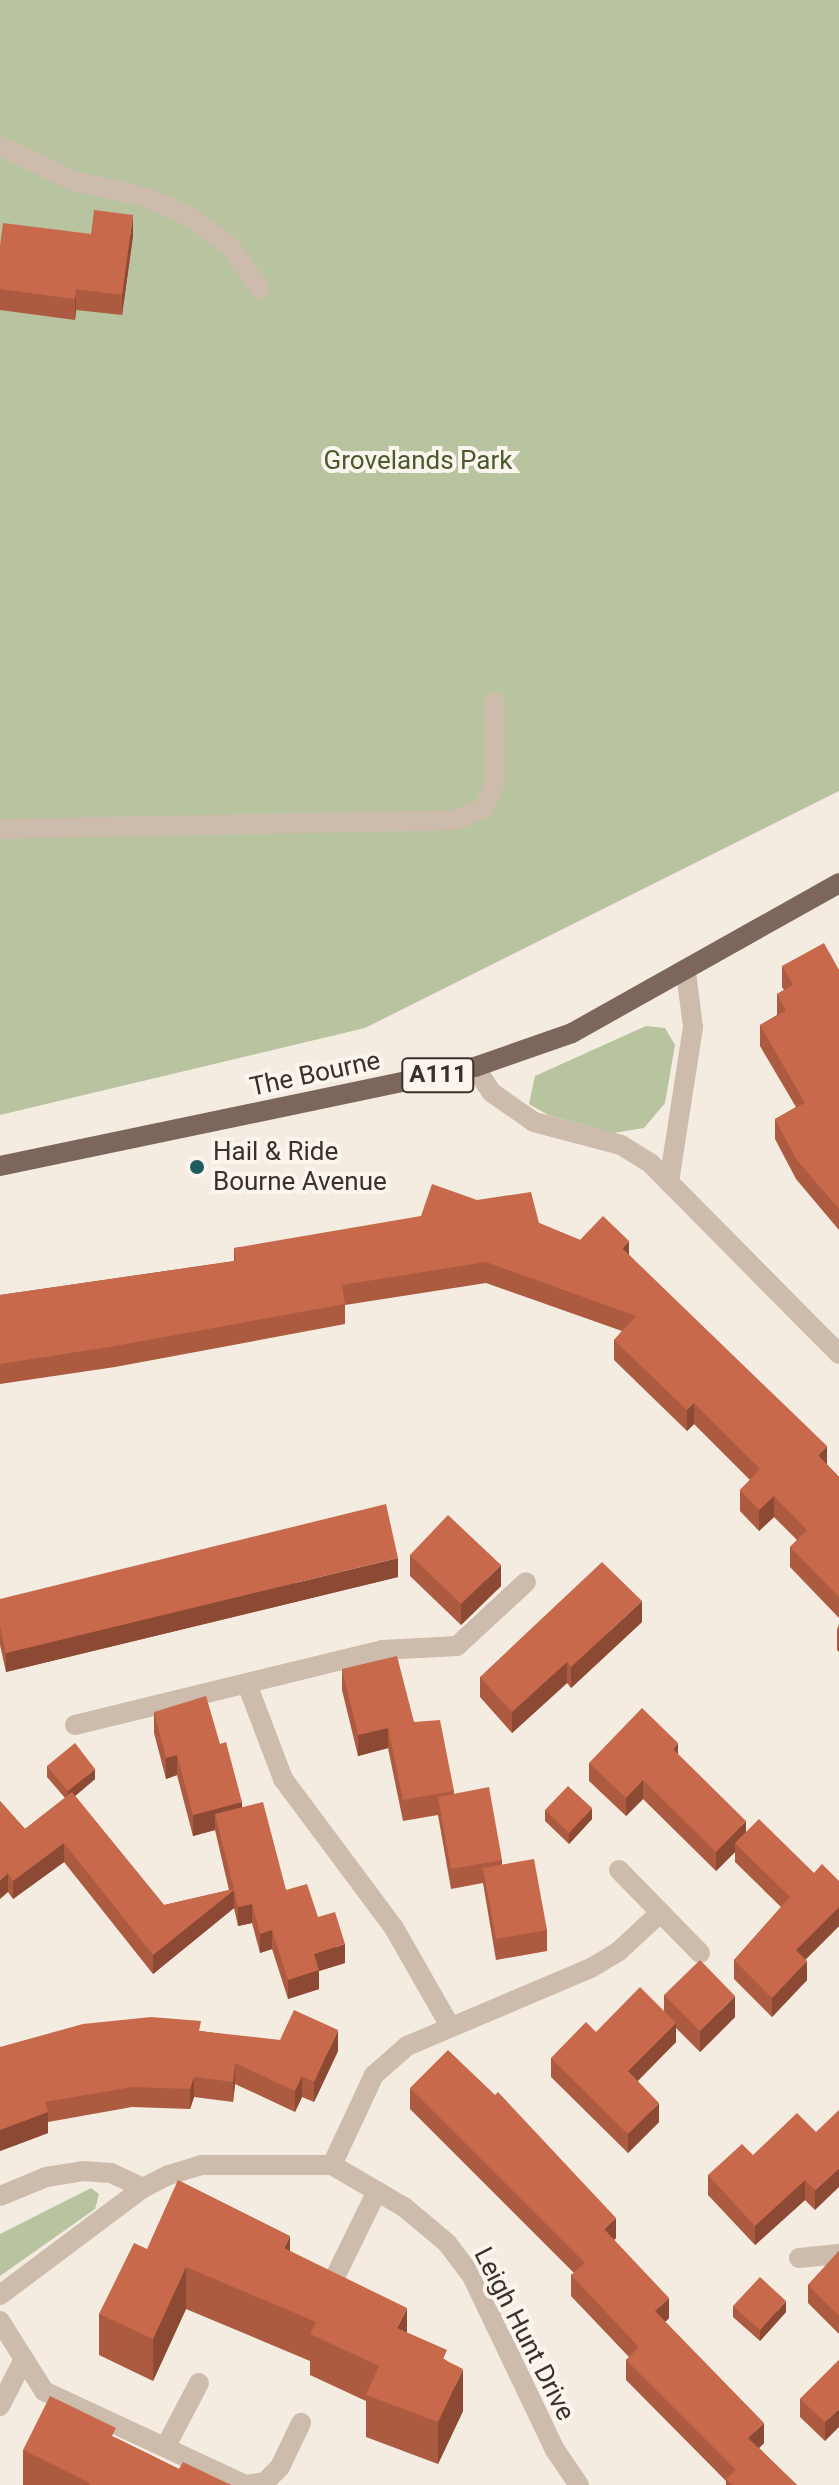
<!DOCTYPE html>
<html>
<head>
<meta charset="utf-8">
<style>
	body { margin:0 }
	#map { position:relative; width:839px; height:2485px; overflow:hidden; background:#f4ebe1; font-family:Roboto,sans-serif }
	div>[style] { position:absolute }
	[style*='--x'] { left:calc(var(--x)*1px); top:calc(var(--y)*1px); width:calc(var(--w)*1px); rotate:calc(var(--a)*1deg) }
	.green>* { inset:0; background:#b8c4a0 }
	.minor>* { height:20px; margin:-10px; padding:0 10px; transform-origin:10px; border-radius:10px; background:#cdbbac }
	.major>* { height:20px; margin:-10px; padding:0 10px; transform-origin:10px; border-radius:10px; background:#7d675c }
	.wall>* { inset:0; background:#ac5a40 }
	.shaded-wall>* { inset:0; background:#8c4a34 }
	.building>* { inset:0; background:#c8694b }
	.dots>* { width:22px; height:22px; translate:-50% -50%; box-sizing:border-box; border:4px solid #fbf5ee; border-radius:50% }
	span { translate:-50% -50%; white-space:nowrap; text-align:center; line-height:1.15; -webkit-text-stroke:8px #fbf5ee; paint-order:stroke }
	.shield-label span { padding:2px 6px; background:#fbf5ee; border:2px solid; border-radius:6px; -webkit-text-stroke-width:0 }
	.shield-label { font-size:24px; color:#3b302b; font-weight:700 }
	.park-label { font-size:26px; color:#4a5a2e }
	.street-label { font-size:26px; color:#3b302b }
	.poi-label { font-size:26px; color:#3b302b }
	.left { translate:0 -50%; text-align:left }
</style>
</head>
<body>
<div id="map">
	<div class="green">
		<i style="clip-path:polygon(0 0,839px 0,839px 791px,365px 1028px,0 1115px)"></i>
		<i style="clip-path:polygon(646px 1026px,665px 1028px,675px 1045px,665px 1103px,644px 1128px,613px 1133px,548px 1115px,529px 1104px,535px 1076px)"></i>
		<i style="clip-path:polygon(91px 2188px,99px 2194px,95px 2209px,0 2276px,0 2234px)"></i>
	</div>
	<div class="minor">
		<i style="--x:0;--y:146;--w:82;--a:25.3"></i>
		<i style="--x:74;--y:181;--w:73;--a:12.7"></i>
		<i style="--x:145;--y:197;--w:48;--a:23.4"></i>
		<i style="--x:189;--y:216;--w:51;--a:36.2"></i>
		<i style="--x:230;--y:246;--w:52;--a:55.1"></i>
		<i style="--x:0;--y:829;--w:455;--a:-1.1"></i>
		<i style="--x:455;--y:820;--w:31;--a:-22"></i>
		<i style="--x:484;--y:808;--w:28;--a:-67"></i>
		<i style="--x:495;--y:782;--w:80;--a:-90.7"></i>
		<i style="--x:475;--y:1067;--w:30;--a:57"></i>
		<i style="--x:491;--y:1092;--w:52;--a:34.9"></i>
		<i style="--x:534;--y:1122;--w:90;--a:14.8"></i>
		<i style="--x:621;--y:1145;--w:36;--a:32"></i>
		<i style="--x:651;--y:1164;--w:267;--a:45.3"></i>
		<i style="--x:669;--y:1182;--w:157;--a:-81.2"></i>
		<i style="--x:693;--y:1027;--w:55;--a:-97.3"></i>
		<i style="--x:247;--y:1684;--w:102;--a:69.2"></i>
		<i style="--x:283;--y:1779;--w:186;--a:53.3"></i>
		<i style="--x:394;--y:1928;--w:113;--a:60.3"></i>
		<i style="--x:75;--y:1725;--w:316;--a:-13.7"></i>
		<i style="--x:382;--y:1650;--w:75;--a:-3.1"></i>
		<i style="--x:457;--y:1646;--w:94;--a:-42.8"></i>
		<i style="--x:619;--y:1870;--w:116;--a:45.7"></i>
		<i style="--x:332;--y:2165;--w:99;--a:-65"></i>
		<i style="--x:374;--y:2075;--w:44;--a:-41.3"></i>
		<i style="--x:407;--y:2046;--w:200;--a:-23"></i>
		<i style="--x:591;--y:1968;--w:33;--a:-31"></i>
		<i style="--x:619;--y:1951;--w:56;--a:-42.8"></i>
		<i style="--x:0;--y:2196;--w:50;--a:-22.4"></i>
		<i style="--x:46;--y:2177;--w:36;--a:-9"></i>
		<i style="--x:82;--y:2171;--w:29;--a:4"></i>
		<i style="--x:111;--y:2173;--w:35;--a:25"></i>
		<i style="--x:799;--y:2258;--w:40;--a:-5.7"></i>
		<i style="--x:333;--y:2281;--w:100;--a:-63.9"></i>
		<i style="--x:0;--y:2295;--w:179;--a:-36.8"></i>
		<i style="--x:143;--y:2188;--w:29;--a:-27"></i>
		<i style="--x:169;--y:2175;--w:34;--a:-17"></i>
		<i style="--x:201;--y:2165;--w:131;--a:0"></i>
		<i style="--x:332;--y:2165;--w:83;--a:30.3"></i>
		<i style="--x:404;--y:2207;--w:56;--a:39.9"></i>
		<i style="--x:447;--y:2243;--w:41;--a:52.9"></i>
		<i style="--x:472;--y:2276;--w:193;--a:64.5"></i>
		<i style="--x:555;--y:2450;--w:42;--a:55.6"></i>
		<i style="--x:0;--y:2321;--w:83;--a:57.8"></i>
		<i style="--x:44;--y:2391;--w:223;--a:25"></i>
		<i style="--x:246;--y:2485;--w:19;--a:-9"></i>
		<i style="--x:265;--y:2482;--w:21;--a:-45"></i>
		<i style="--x:280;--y:2467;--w:49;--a:-64.5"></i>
		<i style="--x:0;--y:2406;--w:53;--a:-62.9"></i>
		<i style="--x:166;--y:2446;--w:71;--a:-62.4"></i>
	</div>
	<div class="major">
		<i style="--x:0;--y:1166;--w:485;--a:-11.8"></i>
		<i style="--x:475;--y:1067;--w:103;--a:-19.3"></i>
		<i style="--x:572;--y:1033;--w:306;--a:-29.3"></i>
	</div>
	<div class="wall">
		<i style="clip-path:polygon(91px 234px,133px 236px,122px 315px,76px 310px,75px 320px,0 310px,0 246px)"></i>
		<i style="clip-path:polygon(782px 966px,839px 970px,839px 1230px,796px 1179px,775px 1139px,775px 1119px,796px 1107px,760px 1046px,760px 1025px,777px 1015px,777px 994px,784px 990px,782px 987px)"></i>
		<i style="clip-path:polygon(539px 1223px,580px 1240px,629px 1255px,839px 1477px,839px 1618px,790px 1567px,790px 1547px,797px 1540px,774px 1517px,759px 1531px,740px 1511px,740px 1490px,750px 1480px,694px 1424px,687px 1431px,614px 1360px,614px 1340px,622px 1331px,486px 1283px,345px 1305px,345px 1324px,115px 1367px,0 1384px,0 1295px,234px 1261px,234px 1248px)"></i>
		<i style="clip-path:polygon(410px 1555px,501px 1586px,461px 1625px,410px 1576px)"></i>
		<i style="clip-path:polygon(398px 1577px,6px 1672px,0 1645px,0 1599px)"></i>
		<i style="clip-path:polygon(642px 1622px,571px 1688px,567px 1683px,512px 1733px,480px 1697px,480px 1677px)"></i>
		<i style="clip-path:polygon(839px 1624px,839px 1652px,837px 1650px,837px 1630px)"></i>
		<i style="clip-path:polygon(342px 1669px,414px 1722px,454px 1791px,454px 1794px,502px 1860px,502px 1864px,547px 1930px,547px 1951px,496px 1960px,483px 1883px,451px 1889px,438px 1815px,403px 1821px,388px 1748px,358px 1756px,342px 1690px)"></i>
		<i style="clip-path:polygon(154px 1712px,220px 1744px,242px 1807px,286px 1890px,318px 1917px,345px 1963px,319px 1971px,319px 1989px,288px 1999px,272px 1949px,260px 1953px,252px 1923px,238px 1926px,234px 1908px,153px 1974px,64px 1862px,13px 1899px,8px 1892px,0 1801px,25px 1829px,65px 1798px,47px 1777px,47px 1766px,95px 1779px,75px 1796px,164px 1905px,229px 1890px,215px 1830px,193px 1836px,177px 1775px,166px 1779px,154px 1733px)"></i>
		<i style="clip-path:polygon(678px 1755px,746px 1832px,814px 1873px,839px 1881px,839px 1926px,805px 1960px,807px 1980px,772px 2017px,734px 1979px,734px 1960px,781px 1907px,735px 1862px,735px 1852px,716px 1871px,643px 1799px,626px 1816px,589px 1781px,589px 1763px)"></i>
		<i style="clip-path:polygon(545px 1810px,592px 1819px,569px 1844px,545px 1821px)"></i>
		<i style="clip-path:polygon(664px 1995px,735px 2017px,700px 2052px,676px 2028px,676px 2042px,638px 2081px,659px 2122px,628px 2153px,551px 2077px,551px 2058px,596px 2032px,664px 2011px)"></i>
		<i style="clip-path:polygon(201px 2031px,338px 2051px,314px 2102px,302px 2097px,295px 2112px,235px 2084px,233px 2102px,194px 2097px,190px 2109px,132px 2107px,48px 2122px,48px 2133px,0 2151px,0 2047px)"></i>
		<i style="clip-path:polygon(410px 2088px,616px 2238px,614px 2240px,669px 2318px,665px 2322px,764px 2443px,759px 2448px,797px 2485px,726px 2485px,726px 2481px,626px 2380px,626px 2360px,629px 2357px,571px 2296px,571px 2275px,574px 2273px,410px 2109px)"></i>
		<i style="clip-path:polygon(816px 2132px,815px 2210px,805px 2200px,755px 2245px,708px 2195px,708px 2175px,753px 2155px)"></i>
		<i style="clip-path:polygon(147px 2249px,290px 2251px,447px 2361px,463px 2411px,438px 2464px,366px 2437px,366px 2401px,310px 2375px,310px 2361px,186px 2309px,153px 2381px,99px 2355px,99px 2314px)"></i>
		<i style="clip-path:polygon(839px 2251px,839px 2334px,808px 2303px,808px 2285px)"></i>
		<i style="clip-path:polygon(733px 2306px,786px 2312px,760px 2341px,733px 2317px)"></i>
		<i style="clip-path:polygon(839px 2360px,825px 2441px,800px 2417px,800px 2399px)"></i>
		<i style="clip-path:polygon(116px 2438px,179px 2469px,231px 2485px,23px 2485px,23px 2450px)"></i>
	</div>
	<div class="shaded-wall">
		<i style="clip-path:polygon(133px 215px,133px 236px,122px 315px,122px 295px)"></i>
		<i style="clip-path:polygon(76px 289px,76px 310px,75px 320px,75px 299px)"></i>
		<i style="clip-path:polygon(629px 1241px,629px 1261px,622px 1248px)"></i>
		<i style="clip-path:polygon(694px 1403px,694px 1424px,687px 1431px,687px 1410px)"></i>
		<i style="clip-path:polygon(827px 1446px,827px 1467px,818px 1455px)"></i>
		<i style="clip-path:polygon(774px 1496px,774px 1517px,759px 1531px,759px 1510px)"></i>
		<i style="clip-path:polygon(398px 1558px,398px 1577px,6px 1672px,6px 1653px)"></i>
		<i style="clip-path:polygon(501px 1565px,501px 1586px,461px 1625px,461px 1604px)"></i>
		<i style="clip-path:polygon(642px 1601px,642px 1622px,571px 1688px,571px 1667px)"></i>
		<i style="clip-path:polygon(567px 1662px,567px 1683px,512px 1733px,512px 1712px)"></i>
		<i style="clip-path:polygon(388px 1728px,388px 1748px,358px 1756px,358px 1735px)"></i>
		<i style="clip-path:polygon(678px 1743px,678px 1762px,673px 1749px)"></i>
		<i style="clip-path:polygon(177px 1755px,177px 1775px,166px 1779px,166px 1758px)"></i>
		<i style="clip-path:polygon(95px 1769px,95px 1779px,68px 1802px,68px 1791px)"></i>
		<i style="clip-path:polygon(643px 1780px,643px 1799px,626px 1816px,626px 1798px)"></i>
		<i style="clip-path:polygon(242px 1802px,242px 1823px,215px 1814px,215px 1830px,193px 1836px,193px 1815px)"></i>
		<i style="clip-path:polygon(592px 1808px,592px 1819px,569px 1844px,569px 1833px)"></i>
		<i style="clip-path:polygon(746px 1821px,746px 1840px,735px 1843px,735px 1852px,716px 1871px,716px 1852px)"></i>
		<i style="clip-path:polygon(64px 1843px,64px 1862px,13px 1899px,13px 1881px)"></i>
		<i style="clip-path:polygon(8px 1873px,8px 1892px,0 1899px,0 1880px)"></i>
		<i style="clip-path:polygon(234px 1890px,234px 1908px,153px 1974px,153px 1955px)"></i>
		<i style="clip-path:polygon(252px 1904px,252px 1923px,238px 1926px,238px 1907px)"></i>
		<i style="clip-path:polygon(839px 1907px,839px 1926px,796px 1969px,796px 1950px)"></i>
		<i style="clip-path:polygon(272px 1930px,272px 1949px,260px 1953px,260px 1934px)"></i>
		<i style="clip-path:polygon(345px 1944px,345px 1963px,319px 1971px,319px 1989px,288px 1999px,288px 1980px,314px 1954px)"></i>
		<i style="clip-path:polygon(807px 1961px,807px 1980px,772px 2017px,772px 1998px)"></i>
		<i style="clip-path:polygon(735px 1996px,735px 2017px,700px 2052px,700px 2031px)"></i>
		<i style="clip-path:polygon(676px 2023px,676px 2042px,628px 2090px,628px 2071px)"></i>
		<i style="clip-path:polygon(338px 2030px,338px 2051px,314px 2102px,314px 2082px)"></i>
		<i style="clip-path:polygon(235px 2063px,235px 2084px,233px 2102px,233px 2082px)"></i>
		<i style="clip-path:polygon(302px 2076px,302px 2097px,295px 2112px,295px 2091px)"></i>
		<i style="clip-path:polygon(194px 2077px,194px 2097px,190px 2109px,190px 2089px)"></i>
		<i style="clip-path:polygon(659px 2103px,659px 2122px,628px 2153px,628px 2134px)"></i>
		<i style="clip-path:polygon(48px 2112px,48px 2133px,0 2151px,0 2130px)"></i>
		<i style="clip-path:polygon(839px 2168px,839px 2187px,815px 2210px,815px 2190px)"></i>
		<i style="clip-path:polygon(805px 2180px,805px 2200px,755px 2245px,755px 2226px)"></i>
		<i style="clip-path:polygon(616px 2218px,616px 2238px,604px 2250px,604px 2229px)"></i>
		<i style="clip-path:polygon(290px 2236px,290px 2278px,284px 2248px)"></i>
		<i style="clip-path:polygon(186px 2267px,186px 2309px,153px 2381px,153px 2339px)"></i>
		<i style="clip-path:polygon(669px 2298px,669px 2318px,655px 2332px,655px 2311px)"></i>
		<i style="clip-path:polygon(786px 2301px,786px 2312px,760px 2341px,760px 2330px)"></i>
		<i style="clip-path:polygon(407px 2308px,407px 2350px,397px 2328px)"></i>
		<i style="clip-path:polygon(463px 2369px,463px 2411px,438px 2464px,438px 2422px)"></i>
		<i style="clip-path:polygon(839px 2409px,839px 2427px,825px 2441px,825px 2422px)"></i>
		<i style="clip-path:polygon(764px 2423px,764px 2443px,748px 2458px,748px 2438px)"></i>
	</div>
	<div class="building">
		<i style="clip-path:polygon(94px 210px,133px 215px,122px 295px,76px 289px,75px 299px,0 289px,0 246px,3px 223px,91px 234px)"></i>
		<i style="clip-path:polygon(824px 943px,839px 970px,839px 1209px,796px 1159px,775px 1119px,805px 1103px,760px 1025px,786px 1011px,777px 994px,793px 985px,782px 966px)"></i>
		<i style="clip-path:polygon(432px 1184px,477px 1200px,531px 1192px,539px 1223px,580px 1240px,603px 1216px,629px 1241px,622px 1248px,827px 1446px,818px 1455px,839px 1477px,839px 1597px,790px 1547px,807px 1530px,774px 1496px,759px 1510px,740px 1490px,760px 1469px,694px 1403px,687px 1410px,614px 1340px,636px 1316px,486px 1262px,342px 1285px,345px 1304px,115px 1346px,0 1364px,0 1295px,236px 1261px,234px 1248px,421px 1216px)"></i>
		<i style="clip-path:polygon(386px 1504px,398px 1558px,6px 1653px,0 1626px,0 1599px)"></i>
		<i style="clip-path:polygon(448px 1515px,501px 1565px,461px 1604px,410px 1555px)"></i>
		<i style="clip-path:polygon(602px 1562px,642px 1601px,571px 1667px,567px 1662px,512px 1712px,480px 1677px)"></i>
		<i style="clip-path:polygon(397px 1656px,414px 1722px,440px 1720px,454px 1791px,403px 1800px,388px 1728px,358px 1735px,342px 1669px)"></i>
		<i style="clip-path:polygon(206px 1696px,220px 1744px,226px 1742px,242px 1802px,193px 1815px,177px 1755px,166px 1758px,154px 1712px)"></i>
		<i style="clip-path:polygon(642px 1708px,678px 1743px,673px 1749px,746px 1821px,716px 1852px,643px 1780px,626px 1798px,589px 1763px)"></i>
		<i style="clip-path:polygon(75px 1743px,95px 1769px,68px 1791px,47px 1766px)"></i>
		<i style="clip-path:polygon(568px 1786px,592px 1808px,569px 1833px,545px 1810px)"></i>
		<i style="clip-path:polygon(489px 1787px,502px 1860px,451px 1869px,438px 1797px)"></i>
		<i style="clip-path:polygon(72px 1792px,164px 1905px,234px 1889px,215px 1814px,263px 1802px,286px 1890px,307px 1884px,318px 1917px,335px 1912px,345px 1944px,314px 1954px,319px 1970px,288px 1980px,272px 1930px,260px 1934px,252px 1904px,238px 1907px,234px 1890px,153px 1955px,64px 1843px,13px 1881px,8px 1873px,0 1880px,0 1801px,25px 1829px)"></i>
		<i style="clip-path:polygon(759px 1819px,814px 1873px,822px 1864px,839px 1881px,839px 1907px,796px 1950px,807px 1961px,772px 1998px,734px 1960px,790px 1897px,735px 1843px)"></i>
		<i style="clip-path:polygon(534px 1859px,547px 1930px,496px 1939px,483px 1868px)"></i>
		<i style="clip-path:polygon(700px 1960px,735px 1996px,700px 2031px,664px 1995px)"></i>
		<i style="clip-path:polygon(640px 1987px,676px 2023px,628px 2071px,659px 2103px,628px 2134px,551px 2058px,586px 2022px,596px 2032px)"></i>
		<i style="clip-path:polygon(294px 2010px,338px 2030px,314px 2082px,302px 2076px,295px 2091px,235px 2063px,233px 2082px,194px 2077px,190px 2089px,132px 2087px,45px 2102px,48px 2112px,0 2130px,0 2047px,83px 2024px,151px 2017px,201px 2021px,199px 2031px,280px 2040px)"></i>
		<i style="clip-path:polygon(448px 2050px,495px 2095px,498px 2092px,616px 2218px,604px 2229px,669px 2298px,655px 2311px,764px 2423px,748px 2438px,797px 2485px,732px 2485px,726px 2479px,736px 2470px,626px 2360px,639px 2347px,571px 2275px,585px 2263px,410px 2088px)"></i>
		<i style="clip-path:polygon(839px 2110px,839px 2168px,815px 2190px,805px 2180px,755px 2226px,708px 2175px,742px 2144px,753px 2155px,797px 2113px,816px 2132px)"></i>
		<i style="clip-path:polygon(178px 2180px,290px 2236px,284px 2248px,407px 2308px,397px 2328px,447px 2350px,443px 2359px,463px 2369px,438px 2422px,366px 2395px,379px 2366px,310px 2334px,316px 2322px,186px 2267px,153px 2339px,99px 2314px,134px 2243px,147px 2249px)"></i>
		<i style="clip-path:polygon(839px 2251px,839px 2316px,808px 2285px)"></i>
		<i style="clip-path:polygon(760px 2277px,786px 2301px,760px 2330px,733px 2306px)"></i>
		<i style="clip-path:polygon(839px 2360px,839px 2409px,825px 2422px,800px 2399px)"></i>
		<i style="clip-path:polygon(50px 2396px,116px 2428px,112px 2436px,179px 2469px,183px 2462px,231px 2485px,89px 2485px,90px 2483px,23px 2450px)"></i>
	</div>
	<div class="dots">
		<i style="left:197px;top:1167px;background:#1f5a5e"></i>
	</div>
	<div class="shield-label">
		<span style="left:438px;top:1075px">A111</span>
	</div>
	<div class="park-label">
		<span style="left:418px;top:461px">Grovelands Park</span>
	</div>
	<div class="street-label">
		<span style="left:315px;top:1074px;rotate:-12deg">The Bourne</span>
		<span style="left:524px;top:2334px;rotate:63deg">Leigh Hunt Drive</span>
	</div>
	<div class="poi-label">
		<span class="left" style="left:213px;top:1167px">Hail &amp; Ride<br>Bourne Avenue</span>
	</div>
</div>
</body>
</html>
